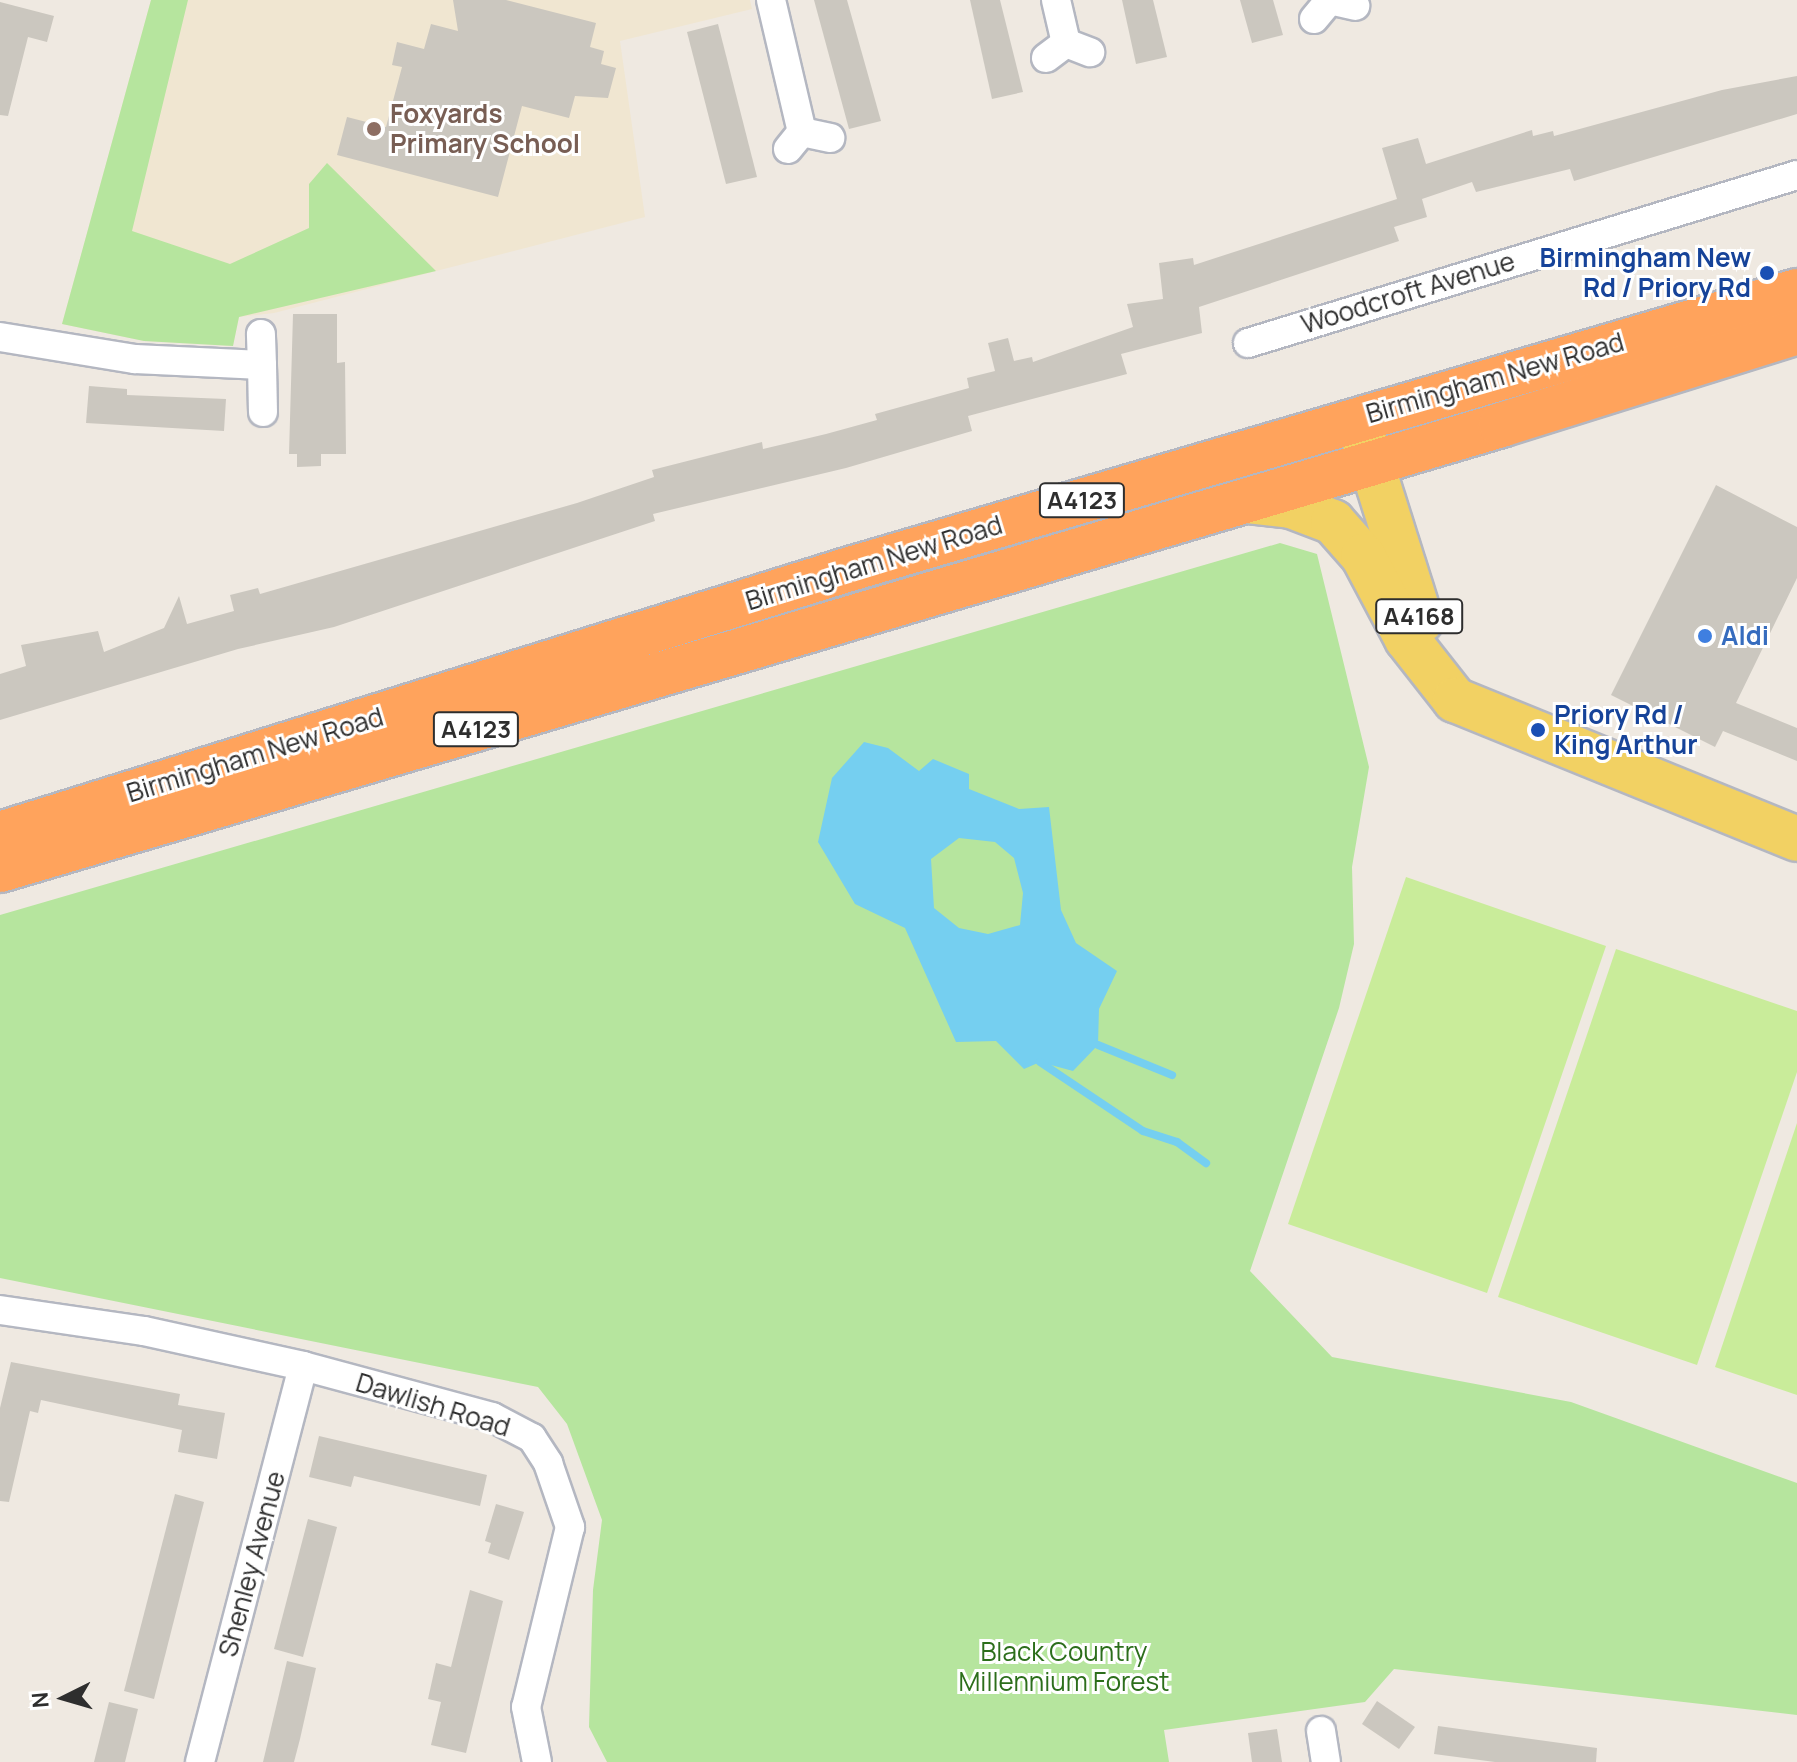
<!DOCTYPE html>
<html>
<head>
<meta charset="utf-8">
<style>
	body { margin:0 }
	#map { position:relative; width:1797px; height:1762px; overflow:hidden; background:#efe9e1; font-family:Manrope,sans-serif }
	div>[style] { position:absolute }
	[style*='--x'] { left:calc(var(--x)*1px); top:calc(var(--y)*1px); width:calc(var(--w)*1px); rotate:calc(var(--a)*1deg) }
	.education>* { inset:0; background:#f0e6d1 }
	.green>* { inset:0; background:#b6e59e }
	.pitch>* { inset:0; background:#c9ec9a }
	.water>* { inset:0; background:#75cff0 }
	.stream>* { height:8px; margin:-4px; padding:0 4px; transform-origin:4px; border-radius:4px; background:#75cff0 }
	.building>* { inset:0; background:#cbc7bf }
	.roads { filter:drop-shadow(2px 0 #b4b7c1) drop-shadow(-2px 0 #b4b7c1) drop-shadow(0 2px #b4b7c1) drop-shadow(0 -2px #b4b7c1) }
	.street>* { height:28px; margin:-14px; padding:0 14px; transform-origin:14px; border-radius:14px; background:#fff }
	.primary>* { height:44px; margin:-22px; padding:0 22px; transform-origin:22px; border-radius:22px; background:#f2d163 }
	.highway>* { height:44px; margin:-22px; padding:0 22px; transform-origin:22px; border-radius:22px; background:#ffa35c }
	.dots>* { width:22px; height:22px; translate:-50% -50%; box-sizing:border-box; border:4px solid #fff; border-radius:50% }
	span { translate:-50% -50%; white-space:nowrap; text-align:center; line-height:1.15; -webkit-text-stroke:6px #fff; paint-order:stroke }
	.shield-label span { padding:2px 6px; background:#fff; border:2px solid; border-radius:6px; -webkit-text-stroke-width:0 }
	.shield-label { font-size:24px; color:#2e2e2e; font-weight:700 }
	.education-label { font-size:26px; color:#785e54; font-weight:700 }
	.left { translate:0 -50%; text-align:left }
	.transit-label { font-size:26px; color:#164399; font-weight:700 }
	.right { translate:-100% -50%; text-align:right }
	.street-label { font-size:26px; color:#2e2e2e }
	.shop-label { font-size:26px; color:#366cbe; font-weight:700 }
	.park-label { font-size:26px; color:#2c6e1b }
	.north { position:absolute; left:24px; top:1658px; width:80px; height:80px; -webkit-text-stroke:6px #fff; paint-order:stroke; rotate:265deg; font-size:22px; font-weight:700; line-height:32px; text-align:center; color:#2e2e2e }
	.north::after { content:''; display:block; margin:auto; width:28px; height:36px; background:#2e2e2e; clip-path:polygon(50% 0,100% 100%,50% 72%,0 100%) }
</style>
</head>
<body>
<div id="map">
	<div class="education">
		<i style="clip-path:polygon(151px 0,750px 0,752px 9px,620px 41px,645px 217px,274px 313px,239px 317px,233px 346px,144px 341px,62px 324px)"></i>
	</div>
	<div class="green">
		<i style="clip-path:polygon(151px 0,188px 0,132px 231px,230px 264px,309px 228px,309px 184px,327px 163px,436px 271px,239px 317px,233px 346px,144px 341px,62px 324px)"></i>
		<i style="clip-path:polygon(1280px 543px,1317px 554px,1369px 767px,1352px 867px,1354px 944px,1339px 1008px,1250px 1271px,1332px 1357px,1571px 1402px,1797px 1483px,1797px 1715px,1394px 1669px,1365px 1702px,1164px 1730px,1169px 1762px,607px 1762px,589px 1727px,593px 1590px,602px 1520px,567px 1424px,538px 1387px,0 1278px,0 915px)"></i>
	</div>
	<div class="pitch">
		<i style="clip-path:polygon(1406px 877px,1606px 946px,1487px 1293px,1288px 1224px)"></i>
		<i style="clip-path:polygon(1616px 949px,1797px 1011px,1797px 1072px,1697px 1365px,1498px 1297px)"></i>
		<i style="clip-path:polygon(1797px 1123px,1797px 1395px,1715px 1367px)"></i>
	</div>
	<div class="water">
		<i style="clip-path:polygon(evenodd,864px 742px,888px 748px,919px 771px,933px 759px,969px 774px,969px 789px,1019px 809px,1049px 807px,1061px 910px,1076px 943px,1117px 971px,1099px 1009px,1098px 1045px,1073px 1071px,1040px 1062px,1024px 1069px,996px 1041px,956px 1042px,905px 928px,855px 904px,818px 842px,832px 778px,864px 742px,959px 838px,995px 842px,1014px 858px,1023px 893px,1020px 925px,988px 934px,959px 928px,934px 908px,931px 859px,959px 838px)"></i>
	</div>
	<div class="stream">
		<i style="--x:1098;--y:1045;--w:80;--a:22.1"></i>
		<i style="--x:1040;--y:1062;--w:124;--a:33.8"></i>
		<i style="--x:1143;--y:1131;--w:36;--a:18"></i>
		<i style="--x:1177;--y:1142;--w:36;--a:36"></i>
	</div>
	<div class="building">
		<i style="clip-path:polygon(453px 0,506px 0,596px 23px,590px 47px,604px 51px,601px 64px,616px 68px,608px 98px,575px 96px,569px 118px,522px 106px,498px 197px,337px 155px,347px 117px,386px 127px,402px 67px,392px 65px,397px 42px,424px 49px,431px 24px,458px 31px)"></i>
		<i style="clip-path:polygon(814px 0,847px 0,881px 121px,849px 129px)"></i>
		<i style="clip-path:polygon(970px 0,1000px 0,1023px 92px,992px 99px)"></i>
		<i style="clip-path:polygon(1122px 0,1153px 0,1167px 57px,1136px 64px)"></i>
		<i style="clip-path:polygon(1240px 0,1273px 0,1283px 35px,1252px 43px)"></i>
		<i style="clip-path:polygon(0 2px,54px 16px,47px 42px,28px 37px,8px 116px,0 115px)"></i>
		<i style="clip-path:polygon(718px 24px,757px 177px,726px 184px,687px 32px)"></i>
		<i style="clip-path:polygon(1797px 76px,1797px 114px,1574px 181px,1570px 169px,1476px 192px,1472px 182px,1422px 199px,1427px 217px,1394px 227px,1399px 241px,1199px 307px,1202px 333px,1121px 354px,1127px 374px,968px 416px,972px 431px,846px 468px,653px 514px,655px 521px,334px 627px,238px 649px,0 720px,0 674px,26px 666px,21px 645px,98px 631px,104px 652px,164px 628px,179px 596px,187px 624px,234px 611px,230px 595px,258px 588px,260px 594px,577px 503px,654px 477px,652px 470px,762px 442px,763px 449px,826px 434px,877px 420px,875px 414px,969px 388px,967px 378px,995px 371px,988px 343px,1008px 338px,1014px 361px,1032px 357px,1033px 362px,1133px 327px,1127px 304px,1163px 299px,1159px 263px,1193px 258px,1194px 265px,1397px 199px,1382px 148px,1418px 138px,1426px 164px,1532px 130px,1533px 136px,1553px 131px,1554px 136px,1722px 90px)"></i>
		<i style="clip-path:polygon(293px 314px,337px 314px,337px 363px,345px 362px,346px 454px,321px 454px,321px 466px,297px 467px,297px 454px,289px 454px)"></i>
		<i style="clip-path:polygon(89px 386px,127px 389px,127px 395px,226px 399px,224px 431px,86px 423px)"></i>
		<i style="clip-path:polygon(1716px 485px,1797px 527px,1797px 578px,1736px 703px,1797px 728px,1797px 761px,1723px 731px,1715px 747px,1611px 695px)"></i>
		<i style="clip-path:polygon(11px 1362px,180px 1394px,178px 1405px,225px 1413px,217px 1459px,178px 1452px,182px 1430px,41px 1400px,38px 1413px,30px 1411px,9px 1502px,0 1501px,0 1408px)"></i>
		<i style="clip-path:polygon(319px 1436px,487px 1475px,480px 1506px,354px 1476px,351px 1487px,309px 1477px)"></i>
		<i style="clip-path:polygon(175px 1494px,204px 1502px,154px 1699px,124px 1691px)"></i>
		<i style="clip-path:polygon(496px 1504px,524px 1512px,509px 1560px,488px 1553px,491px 1543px,485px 1541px)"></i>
		<i style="clip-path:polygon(308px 1519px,337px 1527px,303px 1657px,274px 1649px)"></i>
		<i style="clip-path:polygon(470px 1590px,503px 1601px,466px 1753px,431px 1745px,441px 1702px,428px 1699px,436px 1663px,451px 1667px)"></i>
		<i style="clip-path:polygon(287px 1661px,316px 1668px,300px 1739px,294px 1762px,263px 1762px)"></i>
		<i style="clip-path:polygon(1377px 1701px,1415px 1727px,1399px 1749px,1362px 1724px)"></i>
		<i style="clip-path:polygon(109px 1702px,138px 1709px,125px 1762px,94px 1762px)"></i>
		<i style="clip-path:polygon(1438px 1726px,1597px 1748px,1596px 1762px,1495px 1762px,1434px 1754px)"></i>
		<i style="clip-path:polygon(1277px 1729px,1282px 1762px,1252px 1762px,1248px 1733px)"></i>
	</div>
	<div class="roads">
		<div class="street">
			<i style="--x:771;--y:0;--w:136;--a:76.8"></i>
			<i style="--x:1056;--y:0;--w:44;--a:76.9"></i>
			<i style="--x:1314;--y:19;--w:25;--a:-50"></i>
			<i style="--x:1330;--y:0;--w:26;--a:13"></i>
			<i style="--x:1046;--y:58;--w:25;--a:-37"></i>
			<i style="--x:1066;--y:43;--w:26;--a:21"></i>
			<i style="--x:788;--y:149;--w:22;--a:-51"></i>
			<i style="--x:802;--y:132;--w:29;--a:12"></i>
			<i style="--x:0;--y:337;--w:137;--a:9.3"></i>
			<i style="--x:135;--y:359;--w:127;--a:2.7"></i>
			<i style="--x:262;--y:365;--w:31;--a:-92"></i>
			<i style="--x:1248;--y:343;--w:574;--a:-17.01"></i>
			<i style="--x:262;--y:365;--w:47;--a:88.8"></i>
			<i style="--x:0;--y:1310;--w:146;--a:8.3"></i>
			<i style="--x:144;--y:1331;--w:163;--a:12.4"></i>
			<i style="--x:303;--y:1366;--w:196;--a:15.1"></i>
			<i style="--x:492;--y:1417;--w:45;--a:27.7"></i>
			<i style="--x:532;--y:1438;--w:30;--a:57"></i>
			<i style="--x:548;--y:1463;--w:68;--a:71"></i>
			<i style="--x:570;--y:1527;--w:185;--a:103.7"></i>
			<i style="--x:526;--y:1707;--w:56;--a:78.7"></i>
			<i style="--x:1321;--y:1731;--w:31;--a:81"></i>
			<i style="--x:200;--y:1762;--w:409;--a:-75.4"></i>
		</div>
		<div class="primary">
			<i style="--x:1360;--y:427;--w:203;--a:72.5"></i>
			<i style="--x:1246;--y:501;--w:45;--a:6.3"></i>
			<i style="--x:1291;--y:506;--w:45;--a:20.9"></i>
			<i style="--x:1333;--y:522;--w:45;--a:48.6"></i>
			<i style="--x:1363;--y:556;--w:94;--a:62.1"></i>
			<i style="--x:1407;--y:639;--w:78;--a:51.8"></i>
			<i style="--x:1455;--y:700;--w:369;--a:22.1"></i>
		</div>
		<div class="highway">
			<i style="--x:0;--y:834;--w:890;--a:-17.32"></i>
			<i style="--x:850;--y:569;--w:987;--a:-16.36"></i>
			<i style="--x:0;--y:870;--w:1566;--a:-16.51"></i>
			<i style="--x:1501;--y:425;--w:310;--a:-17.4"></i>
		</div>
	</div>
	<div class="dots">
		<i style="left:374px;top:129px;background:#8d6e63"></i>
		<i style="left:1767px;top:273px;background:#1a4fb4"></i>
		<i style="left:1705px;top:636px;background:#3f7fe0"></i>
		<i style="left:1538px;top:730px;background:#1a4fb4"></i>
	</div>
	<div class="shield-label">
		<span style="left:1082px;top:500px">A4123</span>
		<span style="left:1419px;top:616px">A4168</span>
		<span style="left:476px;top:729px">A4123</span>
	</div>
	<div class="education-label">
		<span class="left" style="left:390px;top:129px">Foxyards<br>Primary School</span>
	</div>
	<div class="transit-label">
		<span class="right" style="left:1751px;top:273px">Birmingham New<br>Rd / Priory Rd</span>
		<span class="left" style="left:1554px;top:730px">Priory Rd /<br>King Arthur</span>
	</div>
	<div class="street-label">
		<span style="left:1408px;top:293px;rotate:-17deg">Woodcroft Avenue</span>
		<span style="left:1495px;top:378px;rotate:-16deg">Birmingham New Road</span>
		<span style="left:874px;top:563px;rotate:-17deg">Birmingham New Road</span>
		<span style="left:255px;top:755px;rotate:-17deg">Birmingham New Road</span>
		<span style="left:433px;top:1405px;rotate:17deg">Dawlish Road</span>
		<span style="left:252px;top:1564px;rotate:-75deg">Shenley Avenue</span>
	</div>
	<div class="shop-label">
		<span class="left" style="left:1721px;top:636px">Aldi</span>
	</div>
	<div class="park-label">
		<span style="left:1064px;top:1667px">Black Country<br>Millennium Forest</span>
	</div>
	<div class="north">N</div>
</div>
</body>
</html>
